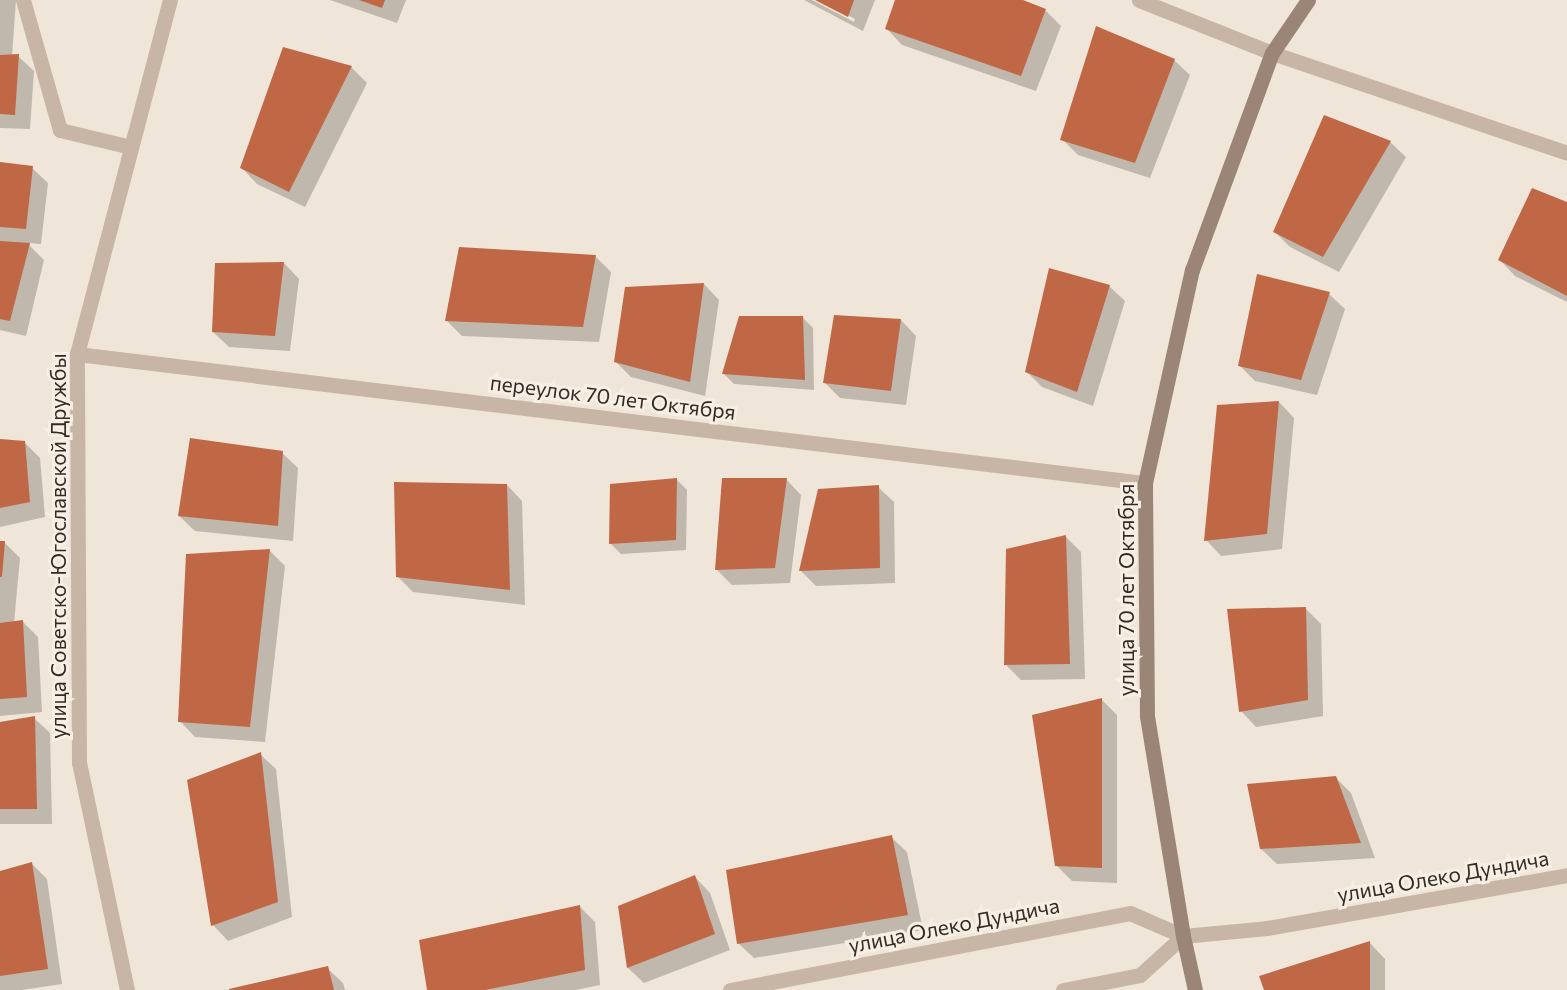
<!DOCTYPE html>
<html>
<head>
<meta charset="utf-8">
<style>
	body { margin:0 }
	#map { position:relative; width:1567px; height:990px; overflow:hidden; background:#f0e5d9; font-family:Commissioner,sans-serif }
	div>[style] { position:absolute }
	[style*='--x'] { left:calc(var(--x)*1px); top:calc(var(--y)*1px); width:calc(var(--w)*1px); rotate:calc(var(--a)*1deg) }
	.shadow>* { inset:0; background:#0003 }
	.building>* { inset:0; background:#c06746 }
	.lane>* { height:15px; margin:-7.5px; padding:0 7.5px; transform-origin:7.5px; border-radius:7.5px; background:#c7b6a5 }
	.street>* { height:15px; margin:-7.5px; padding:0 7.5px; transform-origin:7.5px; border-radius:7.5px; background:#c7b6a5 }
	.secondary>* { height:15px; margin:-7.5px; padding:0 7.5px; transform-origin:7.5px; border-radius:7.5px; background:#9a8577 }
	span { translate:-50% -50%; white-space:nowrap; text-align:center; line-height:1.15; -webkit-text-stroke:6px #f8efe4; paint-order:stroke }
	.street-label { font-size:21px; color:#332b26 }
</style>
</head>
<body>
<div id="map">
	<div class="shadow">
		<i style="clip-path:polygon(0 0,16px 0,12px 56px,18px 56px,34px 71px,30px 129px,0 128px)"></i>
		<i style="clip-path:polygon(330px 0,406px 0,397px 23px)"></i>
		<i style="clip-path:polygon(804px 0,812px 0,854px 22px,855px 19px,818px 0,875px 0,863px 31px)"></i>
		<i style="clip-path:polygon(897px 0,1018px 0,1046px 11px,1061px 26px,1036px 91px,902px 45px,887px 29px)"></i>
		<i style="clip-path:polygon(1174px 60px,1190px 75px,1150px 178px,1078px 155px,1062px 139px)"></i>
		<i style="clip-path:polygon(351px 67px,367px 83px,305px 207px,257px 184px,242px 168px)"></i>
		<i style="clip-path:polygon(1390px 142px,1406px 157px,1339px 272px,1290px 247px,1275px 232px)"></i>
		<i style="clip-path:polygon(0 164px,32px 168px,48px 183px,41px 244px,27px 243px,44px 260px,26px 336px,0 330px)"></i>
		<i style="clip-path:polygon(1567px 204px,1567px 302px,1515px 276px,1500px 260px)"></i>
		<i style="clip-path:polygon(595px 256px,611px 272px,599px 342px,462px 336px,447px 321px)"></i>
		<i style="clip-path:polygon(284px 263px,299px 279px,290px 351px,229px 347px,213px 332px)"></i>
		<i style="clip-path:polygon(704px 284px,719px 300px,705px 396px,631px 377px,616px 362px)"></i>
		<i style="clip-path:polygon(1109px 286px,1125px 301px,1093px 406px,1042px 387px,1026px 371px)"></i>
		<i style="clip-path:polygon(1329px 294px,1345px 309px,1317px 395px,1255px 381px,1240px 366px)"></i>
		<i style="clip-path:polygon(803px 318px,813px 328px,814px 390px,734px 384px,724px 374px)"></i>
		<i style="clip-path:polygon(901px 320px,916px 336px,906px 405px,840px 398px,824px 382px)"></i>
		<i style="clip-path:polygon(1279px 402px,1294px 418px,1282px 549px,1221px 556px,1206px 540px)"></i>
		<i style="clip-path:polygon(0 441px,24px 442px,40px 458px,45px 517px,0 527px)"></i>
		<i style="clip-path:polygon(282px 453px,298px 468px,293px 541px,195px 531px,179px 516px)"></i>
		<i style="clip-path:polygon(676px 479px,687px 490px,686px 550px,621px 554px,611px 544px)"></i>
		<i style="clip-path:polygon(786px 479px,801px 495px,790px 583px,732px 585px,716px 569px)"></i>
		<i style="clip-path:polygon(507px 485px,522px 501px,525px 605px,413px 592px,397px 576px)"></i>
		<i style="clip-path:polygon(878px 487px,894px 502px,895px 583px,816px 586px,801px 571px)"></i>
		<i style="clip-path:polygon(1065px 536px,1081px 552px,1085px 679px,1021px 680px,1005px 664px)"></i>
		<i style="clip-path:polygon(0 543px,5px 543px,20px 558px,14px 623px,23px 622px,38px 637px,42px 712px,0 716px)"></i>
		<i style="clip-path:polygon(269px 550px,285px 566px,265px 742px,195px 737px,180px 721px)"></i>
		<i style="clip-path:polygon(1305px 608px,1321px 624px,1323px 716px,1256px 727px,1241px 711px)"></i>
		<i style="clip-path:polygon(1102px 700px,1117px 715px,1117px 883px,1072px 881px,1056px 865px)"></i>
		<i style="clip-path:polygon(34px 718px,50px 733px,52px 824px,0 824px,0 723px)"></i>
		<i style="clip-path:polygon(260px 754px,276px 769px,292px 917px,228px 941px,213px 925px)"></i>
		<i style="clip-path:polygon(1335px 777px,1351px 793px,1375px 858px,1277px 864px,1261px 849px)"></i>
		<i style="clip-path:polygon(891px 837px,907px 852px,923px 930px,754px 958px,738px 943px)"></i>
		<i style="clip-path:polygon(32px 864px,47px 879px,62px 984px,22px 990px,0 990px,0 873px)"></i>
		<i style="clip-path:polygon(695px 877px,710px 893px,730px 950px,644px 983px,628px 968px,620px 907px)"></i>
		<i style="clip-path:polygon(579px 906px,595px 922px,600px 985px,576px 990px,429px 990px)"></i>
		<i style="clip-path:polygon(1370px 943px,1385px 959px,1385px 990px,1266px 990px)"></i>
		<i style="clip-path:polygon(327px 968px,343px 983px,345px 990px,234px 990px)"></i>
	</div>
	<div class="building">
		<i style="clip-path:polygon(359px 0,385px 0,382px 8px)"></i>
		<i style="clip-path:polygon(815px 0,854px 0,848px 17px)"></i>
		<i style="clip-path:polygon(895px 0,1023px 0,1046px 9px,1021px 76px,885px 29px)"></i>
		<i style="clip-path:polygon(1096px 26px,1175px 59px,1135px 163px,1060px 140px)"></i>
		<i style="clip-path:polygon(283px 47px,352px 66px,289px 192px,240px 168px)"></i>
		<i style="clip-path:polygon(19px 54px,15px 115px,0 114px,0 55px)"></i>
		<i style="clip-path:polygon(1324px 115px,1391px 141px,1323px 257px,1273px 232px)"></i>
		<i style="clip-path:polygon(0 162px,33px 166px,26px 229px,0 227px)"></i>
		<i style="clip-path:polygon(1532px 188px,1567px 202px,1567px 296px,1498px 260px)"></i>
		<i style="clip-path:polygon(0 241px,30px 243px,10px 321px,0 319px)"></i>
		<i style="clip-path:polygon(459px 247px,596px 255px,583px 327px,445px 321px)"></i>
		<i style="clip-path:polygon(284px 262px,275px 336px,212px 332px,215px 263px)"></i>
		<i style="clip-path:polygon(1049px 268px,1110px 285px,1077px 392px,1025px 372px)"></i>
		<i style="clip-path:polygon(1257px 274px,1330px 292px,1301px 380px,1238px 366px)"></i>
		<i style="clip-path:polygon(704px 283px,690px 382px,614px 362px,625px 287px)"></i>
		<i style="clip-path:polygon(834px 315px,901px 319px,891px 391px,823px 383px)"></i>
		<i style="clip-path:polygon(739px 316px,803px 316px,805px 380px,722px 374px)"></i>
		<i style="clip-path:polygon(1279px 401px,1267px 534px,1204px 541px,1217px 405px)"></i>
		<i style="clip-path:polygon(190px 438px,283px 451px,278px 526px,178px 516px)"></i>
		<i style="clip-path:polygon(0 439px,25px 441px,30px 502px,0 508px)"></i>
		<i style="clip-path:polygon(677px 478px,676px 540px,609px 544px,610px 484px)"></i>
		<i style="clip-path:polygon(722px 478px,787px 478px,775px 568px,715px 570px)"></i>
		<i style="clip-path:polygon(394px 482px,507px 484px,510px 590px,396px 577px)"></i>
		<i style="clip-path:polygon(879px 485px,880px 568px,799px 571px,818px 489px)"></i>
		<i style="clip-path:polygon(1066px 535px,1070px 664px,1004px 665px,1006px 549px)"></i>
		<i style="clip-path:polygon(0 541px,5px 541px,2px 577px,0 577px)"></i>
		<i style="clip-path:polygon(270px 549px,250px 727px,178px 722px,186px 554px)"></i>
		<i style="clip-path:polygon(1306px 607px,1308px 700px,1239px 712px,1227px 609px)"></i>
		<i style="clip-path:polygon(23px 620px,27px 697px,0 699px,0 623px)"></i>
		<i style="clip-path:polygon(1102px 698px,1102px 868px,1055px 866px,1032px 715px)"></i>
		<i style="clip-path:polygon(35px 716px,37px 809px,0 809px,0 722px)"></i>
		<i style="clip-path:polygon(261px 752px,278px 902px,211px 926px,187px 780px)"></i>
		<i style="clip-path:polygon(1336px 776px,1361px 843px,1260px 849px,1247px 784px)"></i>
		<i style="clip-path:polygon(892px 835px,908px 915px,737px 944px,726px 870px)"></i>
		<i style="clip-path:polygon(32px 862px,48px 969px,0 976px,0 871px)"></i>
		<i style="clip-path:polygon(695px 875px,715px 934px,627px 968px,618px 906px)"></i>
		<i style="clip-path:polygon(580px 905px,585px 970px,485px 990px,427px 990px,419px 940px)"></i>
		<i style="clip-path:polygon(1370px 941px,1370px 990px,1264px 990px,1259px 976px)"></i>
		<i style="clip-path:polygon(328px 966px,334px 990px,229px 990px,229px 989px)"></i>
	</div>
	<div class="lane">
		<i style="--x:23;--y:0;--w:135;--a:74.1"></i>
		<i style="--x:60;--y:130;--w:73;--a:13.5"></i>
	</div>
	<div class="street">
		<i style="--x:1139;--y:0;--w:143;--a:21.7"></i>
		<i style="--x:1272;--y:53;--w:311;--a:18.7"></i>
		<i style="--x:77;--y:354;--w:1076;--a:6.89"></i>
		<i style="--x:127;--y:990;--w:232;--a:-101.9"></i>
		<i style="--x:79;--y:763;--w:409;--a:-90.3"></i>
		<i style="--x:77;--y:354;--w:366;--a:-75.3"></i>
		<i style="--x:730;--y:990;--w:407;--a:-10.9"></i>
		<i style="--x:1130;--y:913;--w:58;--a:23.5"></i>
		<i style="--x:1183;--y:936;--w:84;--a:-5.4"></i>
		<i style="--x:1267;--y:928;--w:305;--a:-10"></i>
		<i style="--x:1063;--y:990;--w:78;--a:-11"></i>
		<i style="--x:1140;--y:975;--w:58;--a:-42.2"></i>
	</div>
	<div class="secondary">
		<i style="--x:1195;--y:990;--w:55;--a:-102.5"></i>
		<i style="--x:1183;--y:936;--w:223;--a:-99.3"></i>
		<i style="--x:1147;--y:716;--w:233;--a:-90.5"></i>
		<i style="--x:1145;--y:483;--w:218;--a:-77.6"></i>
		<i style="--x:1192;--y:270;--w:231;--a:-69.8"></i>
		<i style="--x:1272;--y:53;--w:64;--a:-55.8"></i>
	</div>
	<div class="street-label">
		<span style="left:613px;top:397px;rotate:7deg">переулок 70 лет Октября</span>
		<span style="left:58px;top:546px;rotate:-90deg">улица Советско-Югославской Дружбы</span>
		<span style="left:1126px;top:590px;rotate:-90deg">улица 70 лет Октября</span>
		<span style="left:1443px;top:876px;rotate:-10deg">улица Олеко Дундича</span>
		<span style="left:954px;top:925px;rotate:-11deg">улица Олеко Дундича</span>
	</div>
</div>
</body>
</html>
